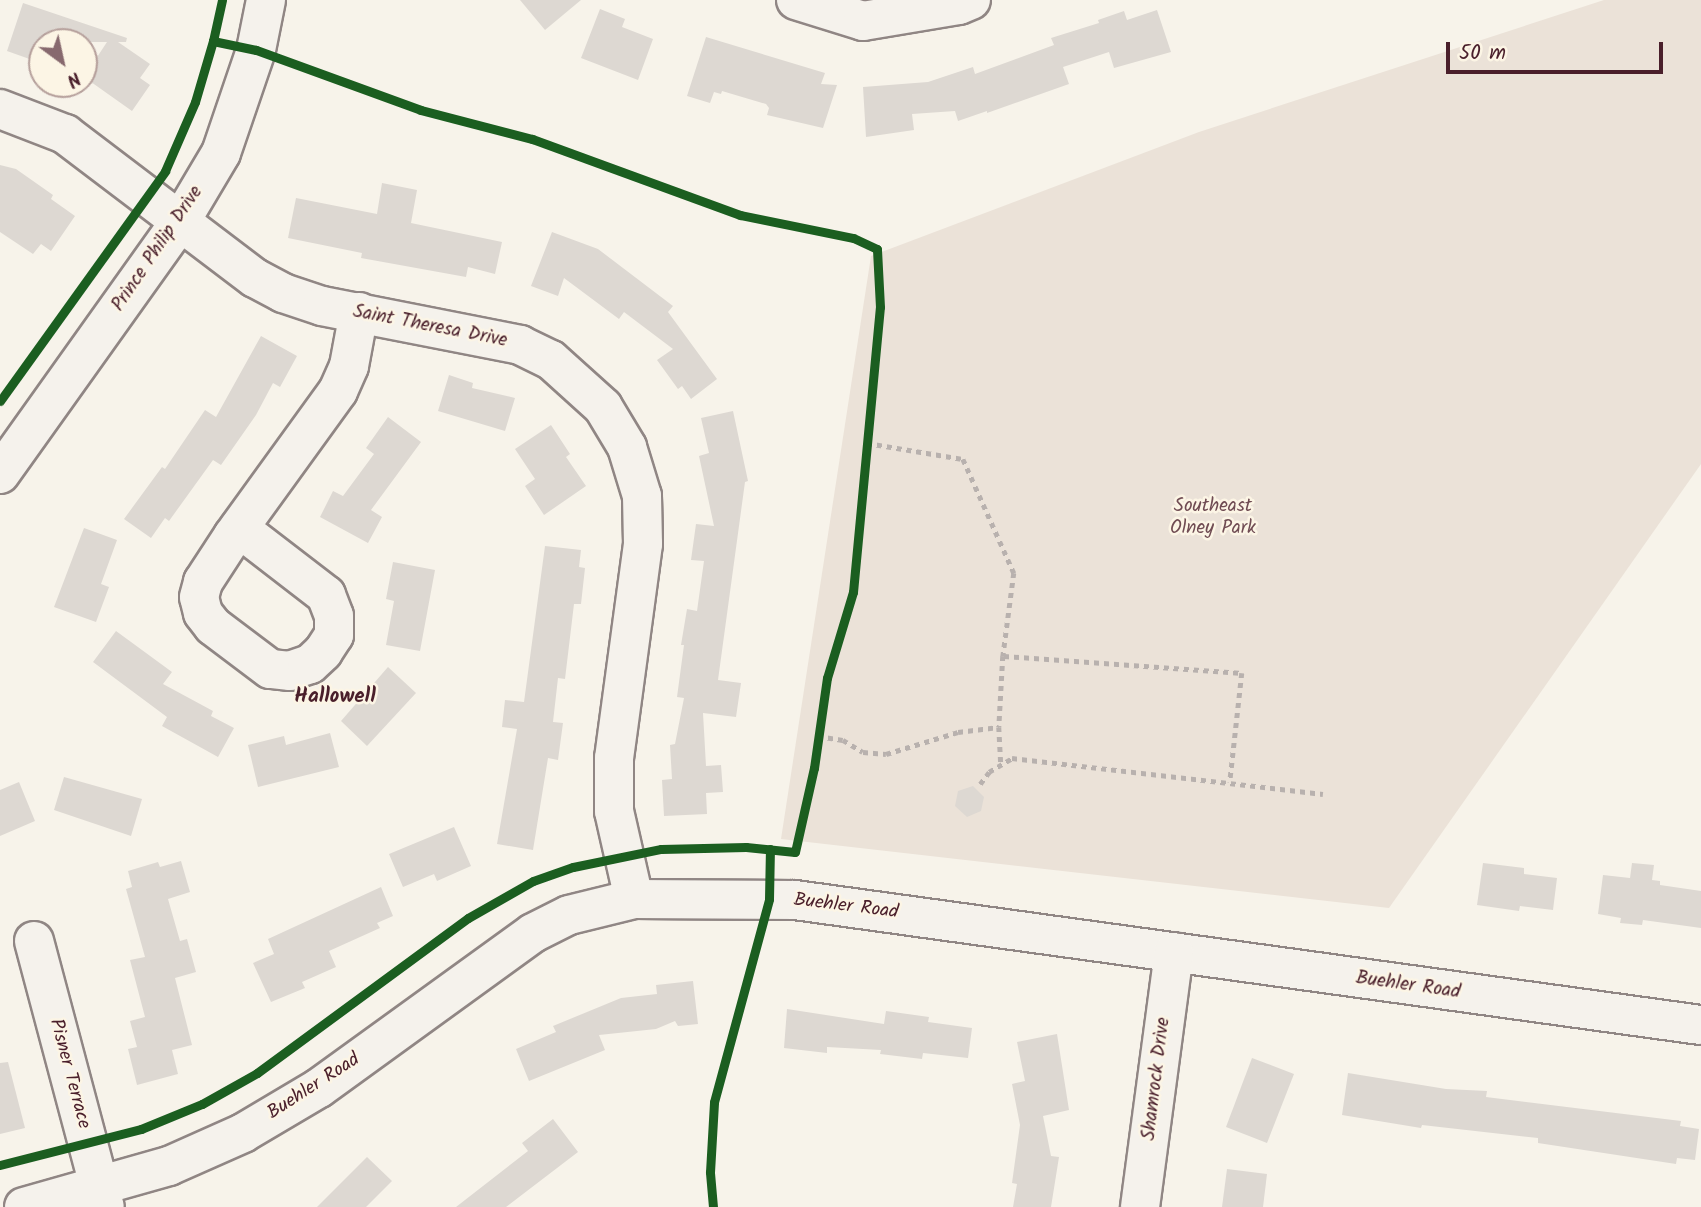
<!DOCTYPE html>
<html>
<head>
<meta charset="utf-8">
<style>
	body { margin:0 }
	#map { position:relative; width:1701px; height:1207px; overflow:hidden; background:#f7f3ea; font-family:Kalam,sans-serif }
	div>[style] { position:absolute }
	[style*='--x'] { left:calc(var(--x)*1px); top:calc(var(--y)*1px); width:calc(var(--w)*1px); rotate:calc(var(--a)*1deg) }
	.green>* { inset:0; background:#ebe2d8 }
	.building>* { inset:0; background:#ddd8d2 }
	.path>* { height:4.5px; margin-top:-2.25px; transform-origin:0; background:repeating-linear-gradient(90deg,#b8b1ae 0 5px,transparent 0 10px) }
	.roads { filter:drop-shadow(2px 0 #908684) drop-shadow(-2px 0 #908684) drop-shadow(0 2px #908684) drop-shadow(0 -2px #908684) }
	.minor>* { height:38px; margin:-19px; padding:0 19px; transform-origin:19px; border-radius:19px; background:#f5f2ec }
	.cycleway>* { height:9px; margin:-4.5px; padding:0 4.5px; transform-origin:4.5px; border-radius:4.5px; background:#1b5e20 }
	span { translate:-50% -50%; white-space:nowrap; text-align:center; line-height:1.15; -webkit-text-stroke:5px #fcf5e5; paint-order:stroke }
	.street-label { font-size:19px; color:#4a1f2b }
	.park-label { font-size:19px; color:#704c53 }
	.neighbourhood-label { font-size:21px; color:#4a1f2b; font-weight:700 }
	.north { position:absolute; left:28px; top:28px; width:70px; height:70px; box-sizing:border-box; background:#fcf5e5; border:2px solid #b59f9b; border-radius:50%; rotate:147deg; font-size:19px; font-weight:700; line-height:28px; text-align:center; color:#4a1f2b }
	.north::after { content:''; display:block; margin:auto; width:24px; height:32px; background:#87696e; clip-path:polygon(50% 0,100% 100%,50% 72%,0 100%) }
	.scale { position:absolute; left:1446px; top:42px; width:217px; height:32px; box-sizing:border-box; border:4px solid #4a1f2b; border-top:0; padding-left:9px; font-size:21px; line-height:24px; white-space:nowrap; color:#4a1f2b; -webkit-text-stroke:5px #fcf5e5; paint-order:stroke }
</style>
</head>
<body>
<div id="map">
	<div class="green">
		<i style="clip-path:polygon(1604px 0,1701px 0,1701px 464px,1389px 908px,781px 839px,871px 256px,1199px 132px)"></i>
	</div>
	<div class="building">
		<i style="clip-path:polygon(520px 0,581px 0,545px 30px)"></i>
		<i style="clip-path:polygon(23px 3px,127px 38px,126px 42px,118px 42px,150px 64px,140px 78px,150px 85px,132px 111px,84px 77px,107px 42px,42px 42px,38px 62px,7px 51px)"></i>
		<i style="clip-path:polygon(600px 9px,625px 19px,622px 27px,653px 39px,638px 80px,581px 58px)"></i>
		<i style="clip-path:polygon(1157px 10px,1171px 52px,1114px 68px,1109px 52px,1063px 67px,1069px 84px,987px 113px,987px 111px,958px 121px,955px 111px,912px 114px,914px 130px,866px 137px,863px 87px,928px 82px,973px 67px,975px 74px,1054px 45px,1051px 38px,1099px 23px,1098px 20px,1124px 11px,1127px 20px)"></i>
		<i style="clip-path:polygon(706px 37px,825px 73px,821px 84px,837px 85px,823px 128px,767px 115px,769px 108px,766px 104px,722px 91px,721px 94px,714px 92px,710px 103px,687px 96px)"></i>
		<i style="clip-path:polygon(0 165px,16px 169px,53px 195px,51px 199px,75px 216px,51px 251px,41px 244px,33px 254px,0 232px)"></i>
		<i style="clip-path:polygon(382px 183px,417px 190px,411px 223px,502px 242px,495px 274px,468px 267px,466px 277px,361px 258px,362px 253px,288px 238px,296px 198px,377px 214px)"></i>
		<i style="clip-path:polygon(552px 232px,598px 249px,673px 306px,668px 312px,717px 379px,691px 399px,682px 386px,678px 389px,657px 360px,673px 349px,624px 312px,619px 319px,564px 278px,558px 296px,531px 286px)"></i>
		<i style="clip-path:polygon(261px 336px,297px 356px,280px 387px,273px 383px,256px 415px,221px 465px,213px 460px,169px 521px,165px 518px,151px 538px,124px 519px,162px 467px,165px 469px,205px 410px,216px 417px)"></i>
		<i style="clip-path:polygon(449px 375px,473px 383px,472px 388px,515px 398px,505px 431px,438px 411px)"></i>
		<i style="clip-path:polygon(733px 411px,748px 481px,745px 482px,718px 680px,741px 683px,736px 717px,703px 713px,706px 766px,721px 765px,723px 792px,706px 793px,707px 814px,664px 816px,662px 780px,672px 779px,670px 745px,675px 744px,684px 698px,677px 697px,684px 645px,681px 645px,687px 609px,697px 611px,704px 561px,691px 560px,696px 524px,714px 526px,699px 456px,709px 453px,701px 418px)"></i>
		<i style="clip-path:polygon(388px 417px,421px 442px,371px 510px,382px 517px,368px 543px,320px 517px,333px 491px,343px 496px,374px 454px,366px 448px)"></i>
		<i style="clip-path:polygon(551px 425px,570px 454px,566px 457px,586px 486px,544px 515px,525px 486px,535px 479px,515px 449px)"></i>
		<i style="clip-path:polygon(84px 528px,117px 540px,101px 584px,109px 587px,96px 622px,54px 607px)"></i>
		<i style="clip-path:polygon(545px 546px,581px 550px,579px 567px,585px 568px,581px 604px,574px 604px,565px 679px,558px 678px,553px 722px,563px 723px,558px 760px,548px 758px,533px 850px,497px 844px,517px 729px,502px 727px,505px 700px,524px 702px)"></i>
		<i style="clip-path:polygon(393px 562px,435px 570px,420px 651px,386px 645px,394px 601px,386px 599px)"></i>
		<i style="clip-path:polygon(116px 631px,172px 672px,163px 684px,213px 711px,211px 716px,234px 728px,218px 757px,162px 726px,167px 717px,93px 662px)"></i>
		<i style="clip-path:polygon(388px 667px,416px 693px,367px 746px,341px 721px)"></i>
		<i style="clip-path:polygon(330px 733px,339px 767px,258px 787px,248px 745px,284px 736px,286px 745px)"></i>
		<i style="clip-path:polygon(64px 777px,142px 799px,131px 836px,54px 810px)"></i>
		<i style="clip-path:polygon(19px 782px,35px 821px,0 836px,0 790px)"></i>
		<i style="clip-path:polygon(973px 786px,984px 797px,981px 811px,967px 817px,955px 806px,958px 791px)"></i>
		<i style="clip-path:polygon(454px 827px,471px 866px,437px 881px,434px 874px,403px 887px,389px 854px)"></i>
		<i style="clip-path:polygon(181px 861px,190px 892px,168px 899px,180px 941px,187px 939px,196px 972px,175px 978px,192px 1045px,172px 1050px,178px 1074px,137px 1085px,128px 1049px,137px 1047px,130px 1021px,145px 1017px,130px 960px,145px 957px,126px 889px,132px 887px,128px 871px,158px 862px,160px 867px)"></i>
		<i style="clip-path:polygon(1483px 863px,1524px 868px,1524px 874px,1557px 878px,1553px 910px,1520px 906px,1519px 911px,1477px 905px)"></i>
		<i style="clip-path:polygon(1632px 863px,1654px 865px,1652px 880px,1660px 881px,1660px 885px,1701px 891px,1701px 928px,1643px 920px,1642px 925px,1620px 923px,1621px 918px,1598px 914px,1603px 875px,1630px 878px)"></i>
		<i style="clip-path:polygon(381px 887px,393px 916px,377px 923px,380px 928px,329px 951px,336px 967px,302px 982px,305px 988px,271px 1002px,253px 963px,274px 954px,268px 939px)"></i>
		<i style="clip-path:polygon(693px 981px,698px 1024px,678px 1026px,675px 1021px,656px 1029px,599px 1035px,605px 1050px,529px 1081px,516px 1049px,556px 1032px,553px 1026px,621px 998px,657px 994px,656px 985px)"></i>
		<i style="clip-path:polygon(787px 1009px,884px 1024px,886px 1011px,929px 1017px,928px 1022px,972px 1028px,968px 1058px,923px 1053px,922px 1059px,880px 1054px,881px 1050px,827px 1047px,827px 1053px,784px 1048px)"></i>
		<i style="clip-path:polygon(1057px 1034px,1069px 1110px,1043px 1116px,1051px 1156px,1059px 1157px,1051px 1207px,1013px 1207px,1017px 1184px,1012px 1183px,1020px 1125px,1012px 1084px,1025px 1081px,1017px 1042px)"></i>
		<i style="clip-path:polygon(1252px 1058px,1294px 1074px,1267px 1143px,1226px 1127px)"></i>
		<i style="clip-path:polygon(8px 1062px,25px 1128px,0 1134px,0 1063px)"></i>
		<i style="clip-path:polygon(1348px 1073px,1446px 1089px,1487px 1091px,1486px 1097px,1681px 1121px,1680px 1126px,1699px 1129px,1695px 1160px,1677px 1158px,1676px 1164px,1538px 1143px,1538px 1138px,1422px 1125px,1421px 1128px,1342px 1115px)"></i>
		<i style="clip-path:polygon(553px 1119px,578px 1152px,506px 1207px,456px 1207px,528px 1151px,522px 1143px)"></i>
		<i style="clip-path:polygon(367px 1157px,392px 1181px,366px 1207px,317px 1207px)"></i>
		<i style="clip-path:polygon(1227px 1169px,1267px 1174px,1263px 1207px,1222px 1207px)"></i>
	</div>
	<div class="path">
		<i style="--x:867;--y:443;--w:97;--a:9.5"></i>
		<i style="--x:963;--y:459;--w:125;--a:65.9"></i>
		<i style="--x:1014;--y:573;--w:84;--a:97.5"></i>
		<i style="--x:1003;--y:656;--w:71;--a:93.2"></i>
		<i style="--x:999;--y:727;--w:36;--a:87"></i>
		<i style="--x:1004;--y:656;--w:239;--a:4.1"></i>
		<i style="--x:1242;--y:673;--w:110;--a:96.3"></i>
		<i style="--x:818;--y:736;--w:25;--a:9"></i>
		<i style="--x:843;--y:740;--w:23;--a:31"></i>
		<i style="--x:863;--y:752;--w:23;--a:5"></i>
		<i style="--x:886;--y:754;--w:75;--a:-17"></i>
		<i style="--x:958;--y:732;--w:41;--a:-7"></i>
		<i style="--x:980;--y:784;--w:15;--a:-53"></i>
		<i style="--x:989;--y:772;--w:27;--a:-31"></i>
		<i style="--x:1012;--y:758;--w:313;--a:6.6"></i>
	</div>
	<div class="roads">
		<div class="minor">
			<i style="--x:796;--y:0;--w:70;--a:17.4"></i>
			<i style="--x:863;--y:21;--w:97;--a:-9.5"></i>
			<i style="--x:959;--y:5;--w:13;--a:-23"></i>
			<i style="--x:0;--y:109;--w:70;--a:21"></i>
			<i style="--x:65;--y:134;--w:238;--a:37.2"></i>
			<i style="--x:255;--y:278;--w:32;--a:28"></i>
			<i style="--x:283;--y:293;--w:41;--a:18.4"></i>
			<i style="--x:322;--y:306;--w:202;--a:11.1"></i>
			<i style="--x:520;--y:345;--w:34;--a:26"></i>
			<i style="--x:551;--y:360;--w:70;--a:42.1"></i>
			<i style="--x:603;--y:407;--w:47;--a:59"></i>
			<i style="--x:627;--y:447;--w:51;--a:73"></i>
			<i style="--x:642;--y:496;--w:48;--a:88.8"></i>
			<i style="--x:643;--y:544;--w:216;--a:97.7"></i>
			<i style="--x:614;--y:758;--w:53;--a:90"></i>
			<i style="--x:614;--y:811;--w:90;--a:77.2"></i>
			<i style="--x:0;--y:474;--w:310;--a:-54.5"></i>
			<i style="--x:180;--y:222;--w:80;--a:-59.3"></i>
			<i style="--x:221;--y:153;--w:109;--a:-71.2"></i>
			<i style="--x:256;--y:50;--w:51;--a:-78.7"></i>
			<i style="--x:239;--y:528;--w:110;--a:37.6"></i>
			<i style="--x:326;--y:595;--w:22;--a:69"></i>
			<i style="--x:334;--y:616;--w:19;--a:90"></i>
			<i style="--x:334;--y:635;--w:20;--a:123"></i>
			<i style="--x:323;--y:652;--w:18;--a:137"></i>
			<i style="--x:310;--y:664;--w:21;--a:161"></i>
			<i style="--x:290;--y:671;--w:20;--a:-174"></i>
			<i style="--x:270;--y:669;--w:71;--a:-143"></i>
			<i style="--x:213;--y:626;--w:16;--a:-128"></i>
			<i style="--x:203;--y:613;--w:16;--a:-104"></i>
			<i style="--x:199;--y:597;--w:16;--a:-75"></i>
			<i style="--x:203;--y:582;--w:55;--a:-56.9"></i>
			<i style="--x:233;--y:536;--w:179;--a:-54.1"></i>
			<i style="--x:338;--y:391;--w:27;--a:-66"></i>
			<i style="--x:349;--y:366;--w:55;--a:-79.5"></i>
			<i style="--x:34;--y:941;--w:275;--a:75.1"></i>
			<i style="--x:24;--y:1207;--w:151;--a:-15.8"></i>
			<i style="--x:169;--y:1166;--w:81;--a:-24"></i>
			<i style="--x:243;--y:1133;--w:88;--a:-30.6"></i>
			<i style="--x:319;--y:1088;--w:264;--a:-35.9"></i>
			<i style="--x:533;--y:933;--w:40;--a:-26.6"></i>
			<i style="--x:569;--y:915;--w:67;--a:-13.8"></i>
			<i style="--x:634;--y:899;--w:161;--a:0.4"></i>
			<i style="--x:795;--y:900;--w:915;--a:7.86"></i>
			<i style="--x:1140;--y:1207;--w:257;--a:-82.4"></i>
		</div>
	</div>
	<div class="cycleway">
		<i style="--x:0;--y:401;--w:283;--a:-54.3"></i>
		<i style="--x:165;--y:171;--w:75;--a:-66.5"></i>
		<i style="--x:195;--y:102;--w:64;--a:-73.6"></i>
		<i style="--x:213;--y:41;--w:42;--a:-77.6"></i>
		<i style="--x:0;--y:1165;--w:146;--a:-14.3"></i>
		<i style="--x:141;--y:1129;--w:66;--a:-22.3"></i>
		<i style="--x:202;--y:1104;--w:63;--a:-29.4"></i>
		<i style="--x:257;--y:1073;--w:262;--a:-36.3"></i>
		<i style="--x:468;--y:918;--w:75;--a:-29.6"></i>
		<i style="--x:533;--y:881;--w:42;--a:-19.3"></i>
		<i style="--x:573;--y:867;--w:90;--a:-11.6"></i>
		<i style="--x:661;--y:849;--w:85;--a:-1.3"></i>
		<i style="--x:746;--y:847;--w:49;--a:5.8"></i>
		<i style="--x:795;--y:852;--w:86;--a:-77.3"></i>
		<i style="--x:814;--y:768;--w:91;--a:-81.8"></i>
		<i style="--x:827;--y:678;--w:90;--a:-73.2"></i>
		<i style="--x:853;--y:592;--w:286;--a:-84.6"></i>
		<i style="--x:880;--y:307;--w:58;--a:-93"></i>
		<i style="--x:877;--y:249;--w:26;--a:-155"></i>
		<i style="--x:853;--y:238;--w:115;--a:-168.5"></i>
		<i style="--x:740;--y:215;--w:221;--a:-159.9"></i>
		<i style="--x:532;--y:139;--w:115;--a:-165.4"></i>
		<i style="--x:421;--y:110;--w:176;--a:-160"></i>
		<i style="--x:256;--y:50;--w:44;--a:-168.2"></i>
		<i style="--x:713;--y:1207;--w:35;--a:-95"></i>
		<i style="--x:710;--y:1172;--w:70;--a:-86.7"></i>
		<i style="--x:714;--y:1102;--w:210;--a:-74.8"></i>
		<i style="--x:769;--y:899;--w:50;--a:-88.9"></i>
	</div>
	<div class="street-label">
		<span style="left:158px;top:249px;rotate:-56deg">Prince Philip Drive</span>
		<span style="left:430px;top:327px;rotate:11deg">Saint Theresa Drive</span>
		<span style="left:846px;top:907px;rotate:7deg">Buehler Road</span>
		<span style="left:1408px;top:986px;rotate:8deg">Buehler Road</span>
		<span style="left:69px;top:1074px;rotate:75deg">Pisner Terrace</span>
		<span style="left:1157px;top:1079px;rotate:-83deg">Shamrock Drive</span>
		<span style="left:314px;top:1087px;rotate:-33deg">Buehler Road</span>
	</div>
	<div class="park-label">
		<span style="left:1213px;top:518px">Southeast<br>Olney Park</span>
	</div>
	<div class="neighbourhood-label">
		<span style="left:335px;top:697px">Hallowell</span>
	</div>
	<div class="north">N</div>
	<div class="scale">50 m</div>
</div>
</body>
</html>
